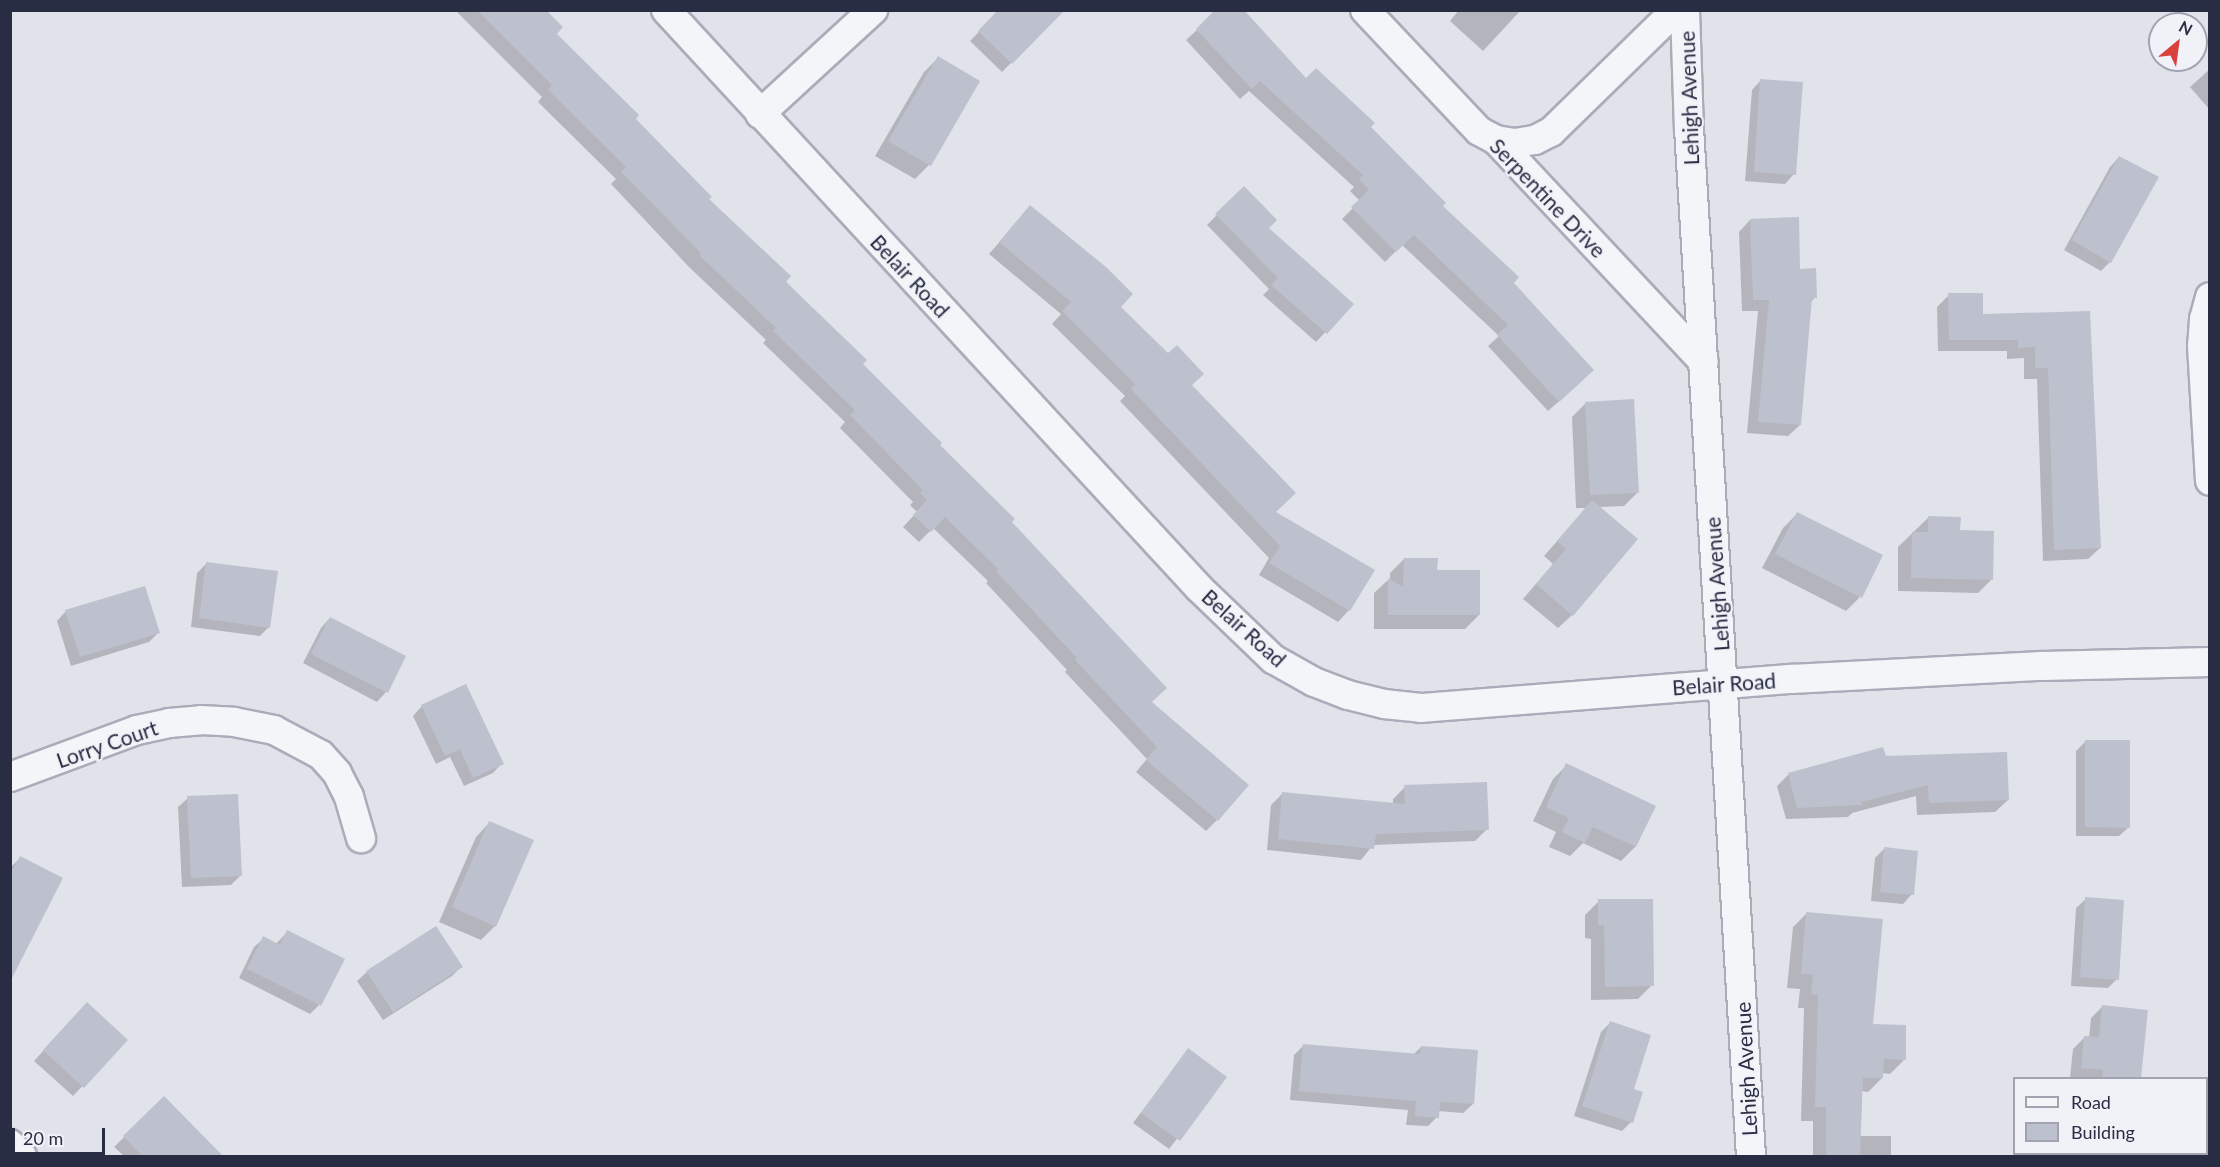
<!DOCTYPE html>
<html>
<head>
<meta charset="utf-8">
<style>
	body { margin:0 }
	#map { position:relative; width:2220px; height:1167px; overflow:hidden; background:#e1e3eb; font-family:Lato,sans-serif }
	div>[style] { position:absolute }
	[style*='--x'] { left:calc(var(--x)*1px); top:calc(var(--y)*1px); width:calc(var(--w)*1px); rotate:calc(var(--a)*1deg) }
	.shadow>* { inset:0; background:#0003 }
	.building>* { inset:0; background:#bdc1ce }
	.roads { filter:drop-shadow(2px 0 #aaacb9) drop-shadow(-2px 0 #aaacb9) drop-shadow(0 2px #aaacb9) drop-shadow(0 -2px #aaacb9) }
	.street>* { height:28px; margin:-14px; padding:0 14px; transform-origin:14px; border-radius:14px; background:#f4f5f8 }
	span { translate:-50% -50%; white-space:nowrap; text-align:center; line-height:1.15; -webkit-text-stroke:4.5px #f1f2f8; paint-order:stroke }
	.street-label { font-size:21px; color:#282d43 }
	.frame { position:absolute; inset:0; border:12px solid #282d43; pointer-events:none }
	.legend { position:absolute; left:2013px; top:1077px; width:195px; height:78px; box-sizing:border-box; background:#f1f2f8; border:2px solid #a1a3b0; margin:0; padding:8px 10px; list-style:none; font-size:18px; color:#282d43 }
	.legend li { display:flex; align-items:center; gap:12px; height:30px }
	.legend b { width:30px; border:2px solid #a1a3b0 }
	.north { position:absolute; left:2148px; top:12px; width:60px; height:60px; box-sizing:border-box; background:#f1f2f8; border:2px solid #a1a3b0; border-radius:50%; rotate:29deg; font-size:16px; font-weight:700; line-height:24px; text-align:center; color:#282d43 }
	.north::after { content:''; display:block; margin:auto; width:21px; height:27px; background:#d8413d; clip-path:polygon(50% 0,100% 100%,50% 72%,0 100%) }
	.scale { position:absolute; left:12px; top:1128px; width:93px; height:27px; box-sizing:border-box; border:3px solid #282d43; border-top:0; padding-left:8px; font-size:18px; line-height:21px; white-space:nowrap; color:#282d43; -webkit-text-stroke:4px #f1f2f8; paint-order:stroke }
</style>
</head>
<body>
<div id="map">
	<div class="shadow">
		<i style="clip-path:polygon(455px 10px,544px 10px,555px 34px,1010px 522px,1150px 702px,1217px 820px,1206px 831px,1136px 772px,1147px 759px,1065px 672px,1067px 670px,986px 583px,988px 581px,933px 528px,919px 542px,903px 527px,917px 512px,910px 505px,913px 502px,840px 428px,845px 422px,763px 343px,766px 340px,689px 267px,611px 184px,616px 179px,538px 102px,542px 97px)"></i>
		<i style="clip-path:polygon(1000px 10px,1063px 10px,1002px 72px,970px 41px)"></i>
		<i style="clip-path:polygon(1459px 10px,1521px 10px,1483px 51px,1450px 21px)"></i>
		<i style="clip-path:polygon(1197px 30px,1306px 80px,1369px 127px,1511px 283px,1582px 381px,1548px 411px,1488px 346px,1499px 336px,1402px 245px,1385px 262px,1342px 219px,1360px 201px,1350px 191px,1354px 187px,1249px 91px,1240px 99px,1186px 40px)"></i>
		<i style="clip-path:polygon(938px 58px,978px 82px,929px 165px,915px 179px,875px 156px,924px 72px)"></i>
		<i style="clip-path:polygon(2210px 69px,2210px 109px,2209px 109px,2190px 87px)"></i>
		<i style="clip-path:polygon(1761px 80px,1794px 174px,1785px 184px,1745px 181px,1752px 90px)"></i>
		<i style="clip-path:polygon(2119px 157px,2110px 262px,2101px 271px,2064px 250px,2110px 167px)"></i>
		<i style="clip-path:polygon(1244px 188px,1267px 228px,1352px 304px,1316px 342px,1263px 295px,1269px 289px,1207px 225px)"></i>
		<i style="clip-path:polygon(1030px 207px,1119px 307px,1168px 355px,1190px 385px,1273px 513px,1349px 610px,1338px 622px,1259px 575px,1269px 558px,1120px 401px,1125px 396px,1052px 324px,1061px 314px,989px 254px)"></i>
		<i style="clip-path:polygon(1750px 220px,1799px 270px,1815px 297px,1810px 303px,1800px 425px,1788px 436px,1747px 433px,1758px 311px,1742px 311px,1739px 232px)"></i>
		<i style="clip-path:polygon(1949px 295px,1982px 316px,2088px 312px,2100px 548px,2088px 559px,2043px 561px,2037px 379px,2024px 379px,2024px 358px,2007px 359px,2007px 351px,1938px 351px,1937px 307px)"></i>
		<i style="clip-path:polygon(1586px 403px,1638px 492px,1624px 506px,1598px 507px,1572px 615px,1558px 628px,1523px 599px,1553px 564px,1544px 556px,1586px 508px,1576px 508px,1572px 417px)"></i>
		<i style="clip-path:polygon(1797px 514px,1860px 597px,1846px 611px,1762px 568px,1783px 528px)"></i>
		<i style="clip-path:polygon(1929px 517px,1959px 532px,1992px 579px,1978px 593px,1898px 591px,1898px 547px)"></i>
		<i style="clip-path:polygon(1404px 559px,1436px 571px,1479px 615px,1465px 629px,1374px 629px,1374px 593px,1388px 580px,1390px 581px,1390px 573px)"></i>
		<i style="clip-path:polygon(207px 563px,269px 627px,260px 636px,191px 627px,197px 573px)"></i>
		<i style="clip-path:polygon(66px 611px,158px 633px,149px 642px,71px 666px,57px 621px)"></i>
		<i style="clip-path:polygon(330px 618px,404px 656px,386px 692px,377px 702px,303px 663px,321px 628px)"></i>
		<i style="clip-path:polygon(422px 706px,502px 763px,493px 773px,464px 786px,450px 757px,436px 764px,413px 716px)"></i>
		<i style="clip-path:polygon(2086px 741px,2129px 827px,2119px 836px,2076px 836px,2076px 751px)"></i>
		<i style="clip-path:polygon(1884px 758px,2008px 800px,1995px 812px,1917px 815px,1916px 796px,1852px 813px,1848px 817px,1786px 819px,1777px 786px,1789px 774px)"></i>
		<i style="clip-path:polygon(1567px 765px,1654px 806px,1635px 847px,1621px 861px,1583px 843px,1570px 856px,1549px 847px,1556px 832px,1533px 821px,1553px 779px)"></i>
		<i style="clip-path:polygon(1405px 787px,1487px 829px,1475px 841px,1373px 845px,1361px 860px,1267px 850px,1271px 805px,1283px 793px,1393px 804px,1393px 799px)"></i>
		<i style="clip-path:polygon(188px 798px,241px 875px,231px 885px,182px 887px,178px 807px)"></i>
		<i style="clip-path:polygon(490px 822px,495px 926px,481px 940px,439px 922px,476px 837px)"></i>
		<i style="clip-path:polygon(1884px 849px,1912px 894px,1903px 904px,1871px 901px,1875px 858px)"></i>
		<i style="clip-path:polygon(21px 857px,10px 970px,10px 868px)"></i>
		<i style="clip-path:polygon(2086px 899px,2117px 979px,2108px 988px,2071px 986px,2076px 908px)"></i>
		<i style="clip-path:polygon(1599px 901px,1652px 985px,1638px 999px,1591px 1000px,1591px 939px,1585px 938px,1585px 915px)"></i>
		<i style="clip-path:polygon(1807px 913px,1871px 1025px,1904px 1060px,1890px 1074px,1882px 1073px,1882px 1078px,1868px 1092px,1861px 1091px,1860px 1136px,1891px 1136px,1891px 1156px,1813px 1156px,1813px 1121px,1801px 1121px,1804px 1008px,1798px 1008px,1800px 989px,1787px 988px,1793px 927px)"></i>
		<i style="clip-path:polygon(435px 928px,461px 967px,452px 976px,383px 1020px,357px 981px,367px 972px)"></i>
		<i style="clip-path:polygon(287px 932px,319px 1005px,310px 1014px,239px 978px,254px 947px,264px 938px,276px 944px)"></i>
		<i style="clip-path:polygon(2102px 1007px,2147px 1011px,2140px 1078px,2070px 1078px,2073px 1049px,2084px 1038px,2089px 1038px,2091px 1018px)"></i>
		<i style="clip-path:polygon(78px 1013px,126px 1040px,73px 1096px,34px 1061px)"></i>
		<i style="clip-path:polygon(1610px 1023px,1632px 1090px,1631px 1122px,1622px 1131px,1574px 1116px,1601px 1032px)"></i>
		<i style="clip-path:polygon(1303px 1046px,1413px 1055px,1421px 1047px,1473px 1104px,1463px 1113px,1438px 1111px,1437px 1117px,1428px 1126px,1406px 1125px,1408px 1110px,1290px 1100px,1294px 1055px)"></i>
		<i style="clip-path:polygon(1188px 1050px,1225px 1077px,1169px 1149px,1133px 1123px)"></i>
		<i style="clip-path:polygon(164px 1098px,212px 1147px,203px 1156px,124px 1156px,114px 1147px)"></i>
		<i style="clip-path:polygon(2090px 1154px,2150px 1154px,2150px 1156px,2090px 1156px)"></i>
	</div>
	<div class="building">
		<i style="clip-path:polygon(477px 10px,546px 10px,563px 27px,557px 34px,639px 115px,636px 119px,712px 197px,709px 199px,791px 276px,786px 282px,867px 360px,863px 364px,942px 443px,940px 445px,1015px 519px,1012px 522px,1167px 688px,1152px 702px,1249px 785px,1218px 821px,1146px 760px,1157px 747px,1075px 660px,1077px 658px,996px 571px,998px 569px,945px 517px,931px 532px,913px 515px,927px 500px,920px 493px,923px 490px,850px 415px,855px 410px,773px 331px,776px 328px,699px 255px,701px 253px,621px 172px,626px 167px,548px 90px,552px 85px)"></i>
		<i style="clip-path:polygon(998px 10px,1065px 10px,1012px 64px,978px 31px)"></i>
		<i style="clip-path:polygon(1215px 10px,1244px 10px,1306px 78px,1316px 68px,1375px 123px,1371px 127px,1446px 203px,1443px 206px,1519px 277px,1514px 283px,1594px 370px,1559px 402px,1497px 335px,1508px 325px,1414px 235px,1396px 252px,1351px 207px,1369px 190px,1359px 179px,1363px 175px,1260px 81px,1252px 89px,1196px 29px)"></i>
		<i style="clip-path:polygon(938px 56px,980px 81px,931px 166px,888px 141px)"></i>
		<i style="clip-path:polygon(1760px 79px,1803px 82px,1796px 175px,1754px 172px)"></i>
		<i style="clip-path:polygon(2119px 156px,2159px 177px,2111px 263px,2072px 240px)"></i>
		<i style="clip-path:polygon(1244px 186px,1277px 220px,1269px 228px,1354px 304px,1327px 334px,1271px 285px,1278px 278px,1215px 214px)"></i>
		<i style="clip-path:polygon(1030px 205px,1106px 267px,1133px 294px,1121px 307px,1168px 353px,1177px 345px,1204px 374px,1192px 385px,1296px 493px,1276px 512px,1375px 570px,1350px 611px,1269px 563px,1280px 546px,1131px 389px,1135px 384px,1062px 311px,1071px 302px,999px 242px)"></i>
		<i style="clip-path:polygon(1799px 217px,1800px 269px,1816px 268px,1817px 298px,1812px 298px,1801px 425px,1758px 422px,1769px 300px,1753px 300px,1750px 219px)"></i>
		<i style="clip-path:polygon(1948px 293px,1983px 293px,1983px 314px,2090px 311px,2101px 548px,2054px 550px,2048px 368px,2035px 368px,2035px 347px,2018px 348px,2018px 340px,1949px 340px)"></i>
		<i style="clip-path:polygon(1634px 399px,1639px 493px,1590px 495px,1585px 402px)"></i>
		<i style="clip-path:polygon(1592px 500px,1638px 539px,1573px 616px,1536px 584px,1566px 549px,1557px 541px)"></i>
		<i style="clip-path:polygon(1797px 512px,1883px 555px,1862px 598px,1775px 554px)"></i>
		<i style="clip-path:polygon(1928px 516px,1961px 517px,1960px 530px,1994px 531px,1993px 580px,1911px 578px,1912px 532px,1928px 532px)"></i>
		<i style="clip-path:polygon(1404px 558px,1438px 558px,1437px 570px,1480px 570px,1480px 615px,1388px 615px,1388px 578px,1403px 587px)"></i>
		<i style="clip-path:polygon(206px 562px,278px 571px,270px 628px,199px 618px)"></i>
		<i style="clip-path:polygon(145px 586px,160px 633px,80px 657px,65px 610px)"></i>
		<i style="clip-path:polygon(330px 617px,406px 656px,388px 693px,311px 654px)"></i>
		<i style="clip-path:polygon(466px 684px,504px 764px,473px 778px,460px 749px,445px 756px,421px 705px)"></i>
		<i style="clip-path:polygon(2085px 740px,2130px 740px,2130px 828px,2085px 827px)"></i>
		<i style="clip-path:polygon(1883px 747px,1886px 756px,2007px 752px,2009px 800px,1929px 803px,1928px 785px,1861px 802px,1862px 805px,1797px 808px,1788px 773px)"></i>
		<i style="clip-path:polygon(1566px 763px,1656px 806px,1636px 847px,1593px 827px,1585px 843px,1562px 832px,1569px 818px,1546px 807px)"></i>
		<i style="clip-path:polygon(1487px 782px,1489px 830px,1376px 834px,1374px 849px,1278px 839px,1282px 792px,1405px 804px,1404px 785px)"></i>
		<i style="clip-path:polygon(238px 794px,242px 876px,191px 878px,187px 796px)"></i>
		<i style="clip-path:polygon(489px 821px,534px 840px,496px 927px,452px 907px)"></i>
		<i style="clip-path:polygon(1884px 847px,1918px 851px,1914px 895px,1880px 892px)"></i>
		<i style="clip-path:polygon(20px 856px,63px 878px,10px 982px,10px 875px)"></i>
		<i style="clip-path:polygon(2085px 897px,2124px 900px,2119px 980px,2080px 977px)"></i>
		<i style="clip-path:polygon(1598px 899px,1653px 899px,1654px 986px,1605px 987px,1604px 925px,1598px 925px)"></i>
		<i style="clip-path:polygon(1806px 912px,1883px 919px,1873px 1024px,1906px 1025px,1906px 1060px,1884px 1059px,1883px 1078px,1863px 1078px,1860px 1156px,1826px 1156px,1826px 1107px,1815px 1107px,1818px 995px,1811px 994px,1813px 975px,1801px 974px)"></i>
		<i style="clip-path:polygon(436px 926px,463px 967px,393px 1012px,366px 971px)"></i>
		<i style="clip-path:polygon(287px 930px,345px 959px,321px 1006px,247px 969px,263px 936px,280px 945px)"></i>
		<i style="clip-path:polygon(87px 1002px,128px 1040px,84px 1088px,43px 1050px)"></i>
		<i style="clip-path:polygon(2102px 1005px,2148px 1010px,2141px 1078px,2102px 1078px,2103px 1070px,2081px 1068px,2084px 1036px,2099px 1037px)"></i>
		<i style="clip-path:polygon(1610px 1021px,1651px 1035px,1634px 1089px,1643px 1092px,1633px 1123px,1582px 1106px)"></i>
		<i style="clip-path:polygon(1303px 1044px,1420px 1054px,1421px 1046px,1478px 1050px,1474px 1104px,1440px 1102px,1439px 1118px,1415px 1116px,1416px 1101px,1299px 1091px)"></i>
		<i style="clip-path:polygon(1188px 1048px,1227px 1077px,1180px 1141px,1141px 1113px)"></i>
		<i style="clip-path:polygon(164px 1096px,223px 1156px,142px 1156px,123px 1136px)"></i>
	</div>
	<div class="roads">
		<div class="street">
			<i style="--x:666;--y:10;--w:786;--a:47.32"></i>
			<i style="--x:1199;--y:588;--w:103;--a:43.8"></i>
			<i style="--x:1273;--y:659;--w:47;--a:29.3"></i>
			<i style="--x:1314;--y:682;--w:36;--a:21"></i>
			<i style="--x:1348;--y:695;--w:37;--a:14"></i>
			<i style="--x:1384;--y:704;--w:37;--a:6"></i>
			<i style="--x:1421;--y:708;--w:371;--a:-4.5"></i>
			<i style="--x:1791;--y:679;--w:251;--a:-3"></i>
			<i style="--x:2042;--y:666;--w:168;--a:-1.4"></i>
			<i style="--x:1365;--y:10;--w:166;--a:46.7"></i>
			<i style="--x:1479;--y:131;--w:19;--a:28"></i>
			<i style="--x:1496;--y:140;--w:304;--a:46.9"></i>
			<i style="--x:1685;--y:10;--w:118;--a:88.1"></i>
			<i style="--x:1689;--y:128;--w:1030;--a:86.55"></i>
			<i style="--x:760;--y:114;--w:154;--a:-42.6"></i>
			<i style="--x:1496;--y:140;--w:19;--a:9"></i>
			<i style="--x:1515;--y:143;--w:20;--a:-9"></i>
			<i style="--x:1535;--y:140;--w:18;--a:-27"></i>
			<i style="--x:1551;--y:132;--w:175;--a:-44.3"></i>
			<i style="--x:2210;--y:297;--w:23;--a:105"></i>
			<i style="--x:2204;--y:319;--w:27;--a:94"></i>
			<i style="--x:2202;--y:346;--w:135;--a:86.6"></i>
			<i style="--x:10;--y:777;--w:135;--a:-20.3"></i>
			<i style="--x:137;--y:730;--w:33;--a:-12"></i>
			<i style="--x:169;--y:723;--w:32;--a:-5"></i>
			<i style="--x:201;--y:720;--w:33;--a:3"></i>
			<i style="--x:234;--y:722;--w:41;--a:11.3"></i>
			<i style="--x:274;--y:730;--w:53;--a:28"></i>
			<i style="--x:321;--y:755;--w:24;--a:48"></i>
			<i style="--x:337;--y:773;--w:27;--a:63"></i>
			<i style="--x:349;--y:797;--w:43;--a:73.7"></i>
			<i style="--x:10;--y:1144;--w:17;--a:45"></i>
		</div>
	</div>
	<div class="street-label">
		<span style="left:1689px;top:98px;rotate:-92deg">Lehigh Avenue</span>
		<span style="left:1548px;top:198px;rotate:46deg">Serpentine Drive</span>
		<span style="left:910px;top:276px;rotate:47deg">Belair Road</span>
		<span style="left:1717px;top:584px;rotate:-94deg">Lehigh Avenue</span>
		<span style="left:1244px;top:628px;rotate:42deg">Belair Road</span>
		<span style="left:1724px;top:684px;rotate:-4deg">Belair Road</span>
		<span style="left:107px;top:744px;rotate:-19deg">Lorry Court</span>
		<span style="left:1746px;top:1069px;rotate:-93deg">Lehigh Avenue</span>
	</div>
	<div class="frame"></div>
	<ul class="legend">
	<li><b style="height:8px;background:#f4f5f8"></b>Road</li>
	<li><b style="height:16px;background:#bdc1ce"></b>Building</li>
	</ul>
	<div class="north">N</div>
	<div class="scale">20 m</div>
</div>
</body>
</html>
